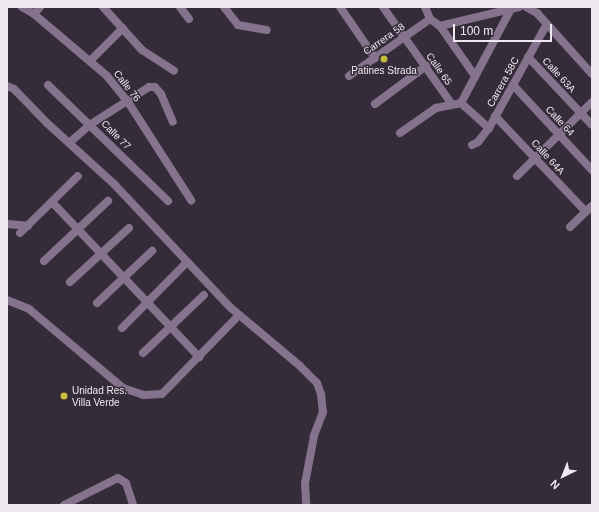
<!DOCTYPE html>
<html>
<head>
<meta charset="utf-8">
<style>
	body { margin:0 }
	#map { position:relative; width:599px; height:512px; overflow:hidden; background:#352c39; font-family:Helvetica,sans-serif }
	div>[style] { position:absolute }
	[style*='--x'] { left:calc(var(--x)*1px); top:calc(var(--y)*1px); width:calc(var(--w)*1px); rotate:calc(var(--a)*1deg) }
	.minor>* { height:8px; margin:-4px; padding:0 4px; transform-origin:4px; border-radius:4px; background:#85738d }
	.tertiary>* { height:8px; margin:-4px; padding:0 4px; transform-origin:4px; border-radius:4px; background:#85738d }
	.dots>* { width:11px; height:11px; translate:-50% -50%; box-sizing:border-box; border:2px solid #352c39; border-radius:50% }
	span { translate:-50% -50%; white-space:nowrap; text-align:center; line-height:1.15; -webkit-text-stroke:3px #352c39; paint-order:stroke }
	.street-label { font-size:10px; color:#eee8f0 }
	.poi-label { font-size:10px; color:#eee8f0 }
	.left { translate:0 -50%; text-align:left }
	.frame { position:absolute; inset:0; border:8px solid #eee8f0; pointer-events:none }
	.north { position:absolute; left:543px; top:456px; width:40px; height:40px; -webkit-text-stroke:3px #352c39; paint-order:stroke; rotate:223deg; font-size:11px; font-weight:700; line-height:16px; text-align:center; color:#eee8f0 }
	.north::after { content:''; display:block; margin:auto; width:14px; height:18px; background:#eee8f0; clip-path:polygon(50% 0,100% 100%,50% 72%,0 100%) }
	.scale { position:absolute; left:453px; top:24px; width:99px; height:18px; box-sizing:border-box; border:2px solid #eee8f0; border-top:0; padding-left:5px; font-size:12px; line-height:14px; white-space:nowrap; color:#eee8f0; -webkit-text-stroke:3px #352c39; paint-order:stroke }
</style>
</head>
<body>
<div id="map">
	<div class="minor">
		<i style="--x:22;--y:7;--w:14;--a:30"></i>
		<i style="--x:34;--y:14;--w:96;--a:40.3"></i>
		<i style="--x:107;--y:76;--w:33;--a:51"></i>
		<i style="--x:128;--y:102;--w:117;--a:57.3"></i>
		<i style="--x:103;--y:7;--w:58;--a:47.8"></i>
		<i style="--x:142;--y:50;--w:38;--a:33"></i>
		<i style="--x:180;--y:7;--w:15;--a:53"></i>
		<i style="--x:224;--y:7;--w:23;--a:52"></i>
		<i style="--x:238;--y:25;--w:29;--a:10"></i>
		<i style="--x:340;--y:7;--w:62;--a:55.5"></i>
		<i style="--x:383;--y:7;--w:118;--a:54.7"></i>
		<i style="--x:34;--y:14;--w:9;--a:-49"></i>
		<i style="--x:440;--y:26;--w:61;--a:55"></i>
		<i style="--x:528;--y:57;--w:93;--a:46.7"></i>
		<i style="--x:91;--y:60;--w:45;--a:-45"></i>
		<i style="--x:349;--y:76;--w:99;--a:-35.1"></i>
		<i style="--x:48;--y:85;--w:167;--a:44"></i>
		<i style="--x:513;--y:85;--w:116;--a:47.1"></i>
		<i style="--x:7;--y:86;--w:8;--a:23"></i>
		<i style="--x:14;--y:89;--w:47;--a:45.9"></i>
		<i style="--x:47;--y:123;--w:91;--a:42.3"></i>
		<i style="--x:114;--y:184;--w:170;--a:46.7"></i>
		<i style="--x:231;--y:308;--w:90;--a:40"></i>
		<i style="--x:300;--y:366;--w:24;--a:45"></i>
		<i style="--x:317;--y:383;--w:12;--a:70"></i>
		<i style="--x:321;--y:394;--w:18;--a:84"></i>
		<i style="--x:323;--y:412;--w:26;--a:111"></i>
		<i style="--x:314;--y:436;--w:48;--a:100.8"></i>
		<i style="--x:305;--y:483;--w:22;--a:87"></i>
		<i style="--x:461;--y:103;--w:106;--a:-62"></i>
		<i style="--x:375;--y:104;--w:64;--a:-36.7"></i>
		<i style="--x:495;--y:116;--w:132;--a:46.5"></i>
		<i style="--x:400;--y:133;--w:44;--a:-34.8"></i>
		<i style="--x:436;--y:108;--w:25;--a:-11"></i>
		<i style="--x:461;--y:103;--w:38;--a:42"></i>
		<i style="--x:69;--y:143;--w:29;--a:-41"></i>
		<i style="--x:91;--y:124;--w:69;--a:-32.5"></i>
		<i style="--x:149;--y:87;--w:6;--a:0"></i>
		<i style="--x:155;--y:87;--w:9;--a:49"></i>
		<i style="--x:161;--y:94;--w:30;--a:67"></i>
		<i style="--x:472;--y:145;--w:7;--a:-27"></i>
		<i style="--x:478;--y:142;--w:18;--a:-52"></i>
		<i style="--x:489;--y:128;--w:119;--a:-60.9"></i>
		<i style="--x:517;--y:176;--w:105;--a:-44.6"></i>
		<i style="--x:52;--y:202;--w:214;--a:46.5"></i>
		<i style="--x:7;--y:224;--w:21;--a:5"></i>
		<i style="--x:570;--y:227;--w:30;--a:-44"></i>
		<i style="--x:20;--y:233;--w:81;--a:-44.5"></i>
		<i style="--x:44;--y:261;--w:88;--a:-43.2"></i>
		<i style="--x:70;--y:282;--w:80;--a:-42.5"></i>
		<i style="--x:7;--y:300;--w:24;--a:22"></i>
		<i style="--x:29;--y:309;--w:123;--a:40"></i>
		<i style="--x:123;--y:388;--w:21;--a:19"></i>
		<i style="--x:143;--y:395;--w:19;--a:-3"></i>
		<i style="--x:162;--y:394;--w:110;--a:-45.7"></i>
		<i style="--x:97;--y:303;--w:76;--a:-43.4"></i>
		<i style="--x:122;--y:328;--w:93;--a:-45.4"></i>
		<i style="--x:143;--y:353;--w:84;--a:-43.6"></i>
		<i style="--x:64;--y:505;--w:60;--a:-26.6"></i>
		<i style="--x:118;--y:478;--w:9;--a:32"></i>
		<i style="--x:126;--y:483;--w:23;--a:72"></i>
	</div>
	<div class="tertiary">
		<i style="--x:425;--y:7;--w:13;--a:67"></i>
		<i style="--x:430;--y:19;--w:12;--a:35"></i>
		<i style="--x:440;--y:26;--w:81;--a:-13.5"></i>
		<i style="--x:526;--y:7;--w:13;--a:29"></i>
		<i style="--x:537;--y:13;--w:82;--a:48"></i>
	</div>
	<div class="dots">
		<i style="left:384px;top:59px;background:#c5bc3d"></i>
		<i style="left:64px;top:396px;background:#c5bc3d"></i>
	</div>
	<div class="street-label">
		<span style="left:384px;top:39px;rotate:-35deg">Carrera 58</span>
		<span style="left:439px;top:69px;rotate:55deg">Calle 65</span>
		<span style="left:559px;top:75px;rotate:47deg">Calle 63A</span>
		<span style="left:503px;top:82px;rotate:-61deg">Carrera 58C</span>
		<span style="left:127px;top:86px;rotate:52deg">Calle 76</span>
		<span style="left:560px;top:121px;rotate:47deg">Calle 64</span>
		<span style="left:116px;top:135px;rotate:45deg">Calle 77</span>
		<span style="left:548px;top:157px;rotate:47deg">Calle 64A</span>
	</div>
	<div class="poi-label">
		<span style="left:384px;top:71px">Patines Strada</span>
		<span class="left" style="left:72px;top:396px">Unidad Res.<br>Villa Verde</span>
	</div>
	<div class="frame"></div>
	<div class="north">N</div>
	<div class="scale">100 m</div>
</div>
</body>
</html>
